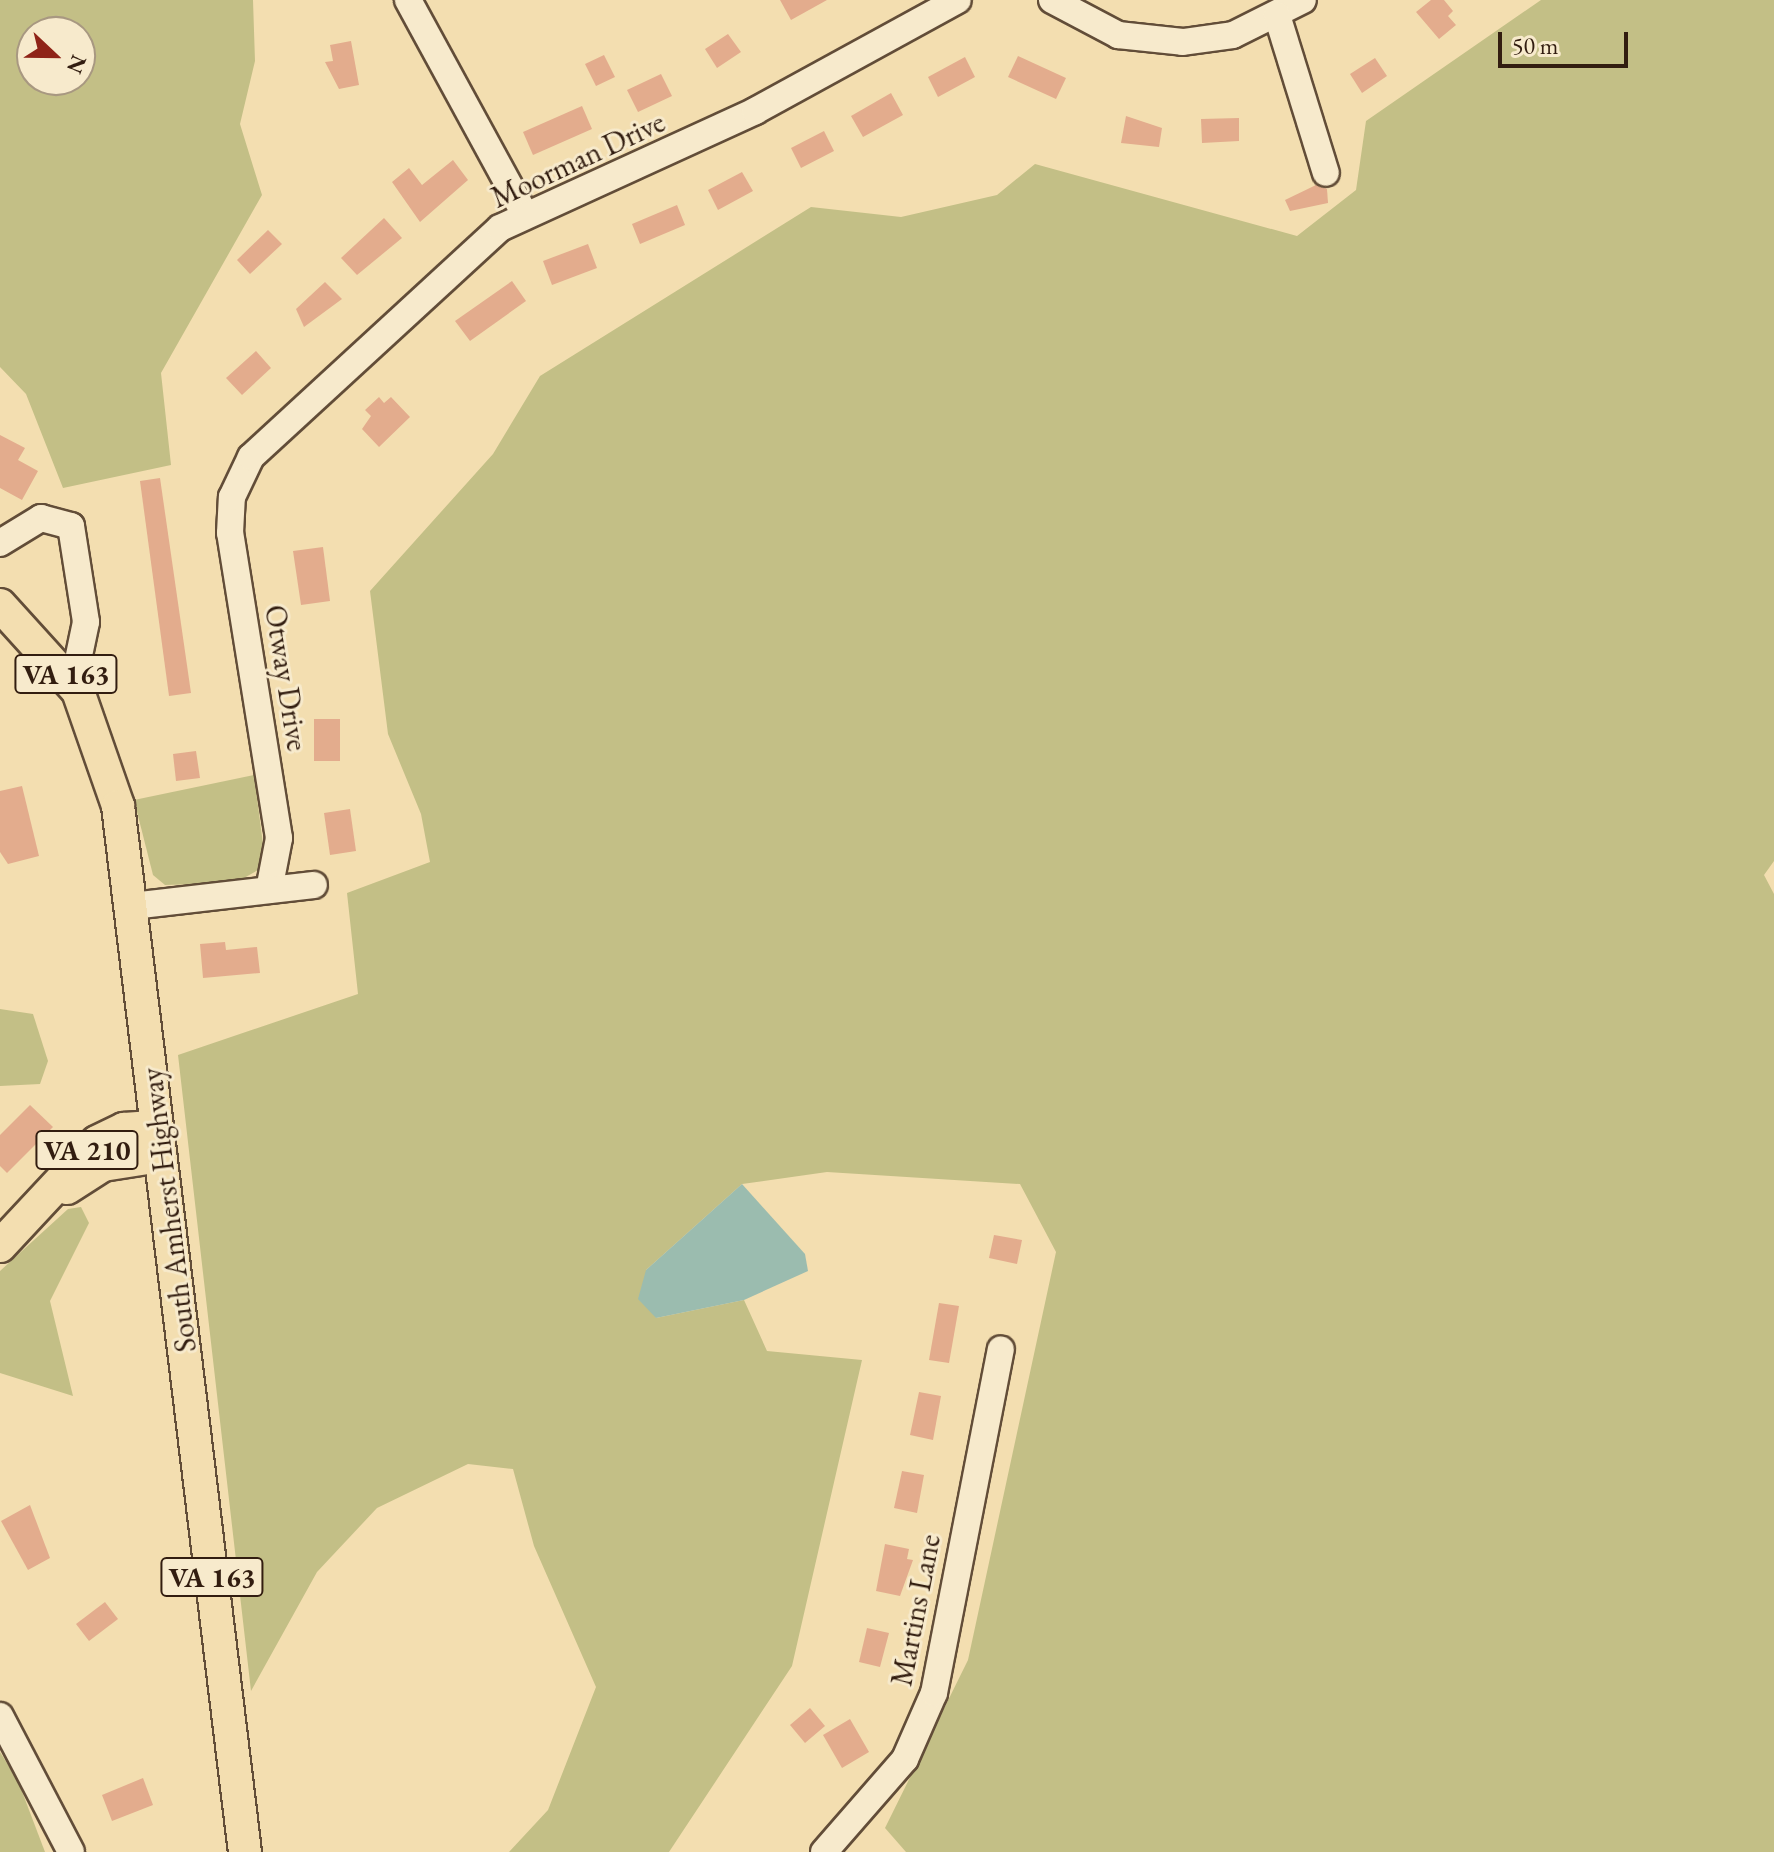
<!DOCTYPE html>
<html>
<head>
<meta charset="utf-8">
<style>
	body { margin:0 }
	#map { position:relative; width:1774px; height:1852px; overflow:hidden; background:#f3deb0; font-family:"EB Garamond",serif }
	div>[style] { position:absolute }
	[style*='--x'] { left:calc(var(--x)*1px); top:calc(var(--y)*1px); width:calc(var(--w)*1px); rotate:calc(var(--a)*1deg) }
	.green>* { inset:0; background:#c3bf86 }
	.water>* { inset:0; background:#9bbcaf }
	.building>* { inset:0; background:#e3ac8d }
	.roads { filter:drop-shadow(2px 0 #624d38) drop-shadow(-2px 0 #624d38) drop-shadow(0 2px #624d38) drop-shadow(0 -2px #624d38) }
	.minor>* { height:26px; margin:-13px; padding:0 13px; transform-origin:13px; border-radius:13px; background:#f7eacc }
	.major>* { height:32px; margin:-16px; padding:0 16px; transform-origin:16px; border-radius:16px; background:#f3deb0 }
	span { translate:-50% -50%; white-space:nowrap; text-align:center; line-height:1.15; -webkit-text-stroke:6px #f7eacc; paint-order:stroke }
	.shield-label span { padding:2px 6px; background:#f7eacc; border:2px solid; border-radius:6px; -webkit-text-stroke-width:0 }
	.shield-label { font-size:28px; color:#321d10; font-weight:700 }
	.street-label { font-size:30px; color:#321d10 }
	.north { position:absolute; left:16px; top:16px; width:80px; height:80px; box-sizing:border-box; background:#f7eacc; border:2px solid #a89881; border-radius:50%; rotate:112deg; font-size:22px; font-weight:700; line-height:32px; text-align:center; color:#321d10 }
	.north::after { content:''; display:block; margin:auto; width:28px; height:36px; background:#8f2418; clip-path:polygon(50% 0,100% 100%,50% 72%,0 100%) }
	.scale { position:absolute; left:1498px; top:32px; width:130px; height:36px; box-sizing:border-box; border:4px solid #321d10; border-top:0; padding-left:10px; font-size:24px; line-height:28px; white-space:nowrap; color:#321d10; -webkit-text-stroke:6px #f7eacc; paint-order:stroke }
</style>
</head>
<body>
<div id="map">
	<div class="green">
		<i style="clip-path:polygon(evenodd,0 0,253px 0,255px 61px,240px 124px,262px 195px,161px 373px,171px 465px,63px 488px,26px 394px,0 367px,0 0,32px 32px,80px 32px,80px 80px,32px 80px,32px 32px)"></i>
		<i style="clip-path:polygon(1541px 0,1774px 0,1774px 861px,1764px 875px,1774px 894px,1774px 1852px,906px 1852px,885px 1828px,968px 1660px,1056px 1252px,1020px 1184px,827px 1172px,742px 1184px,646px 1270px,656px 1318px,744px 1300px,767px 1351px,862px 1360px,792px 1666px,669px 1852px,509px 1852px,548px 1810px,596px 1687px,534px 1546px,513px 1469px,468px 1464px,377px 1508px,317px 1572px,251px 1691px,178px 1055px,358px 994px,347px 893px,430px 862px,421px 814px,388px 734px,370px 591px,493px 454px,540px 376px,811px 207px,901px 217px,997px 195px,1035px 164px,1297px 236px,1356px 190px,1366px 121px)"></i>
		<i style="clip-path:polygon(254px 775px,264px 852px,258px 870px,235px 883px,165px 885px,153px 875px,134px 800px)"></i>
		<i style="clip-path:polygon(0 1009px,33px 1014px,48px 1061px,40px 1084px,0 1086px)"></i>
		<i style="clip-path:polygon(81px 1207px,89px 1223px,50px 1301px,73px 1396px,0 1373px,0 1271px,68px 1209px)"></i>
		<i style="clip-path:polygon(0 1752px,18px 1781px,45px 1852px,0 1852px)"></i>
	</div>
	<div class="water">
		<i style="clip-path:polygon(742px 1184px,805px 1254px,808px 1271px,744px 1300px,656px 1318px,638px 1299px,646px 1270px)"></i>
	</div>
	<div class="building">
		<i style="clip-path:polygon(780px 0,827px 0,791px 20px)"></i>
		<i style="clip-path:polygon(1431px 0,1444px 0,1453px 11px,1448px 16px,1456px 25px,1439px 39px,1416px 12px)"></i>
		<i style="clip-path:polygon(728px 34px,741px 52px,717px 68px,705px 49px)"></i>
		<i style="clip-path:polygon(351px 41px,359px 85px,339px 89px,325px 62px,333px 61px,330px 45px)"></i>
		<i style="clip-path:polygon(604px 55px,615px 77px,596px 86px,585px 64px)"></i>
		<i style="clip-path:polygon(1018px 56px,1066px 78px,1056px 99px,1008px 77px)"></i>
		<i style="clip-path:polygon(965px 57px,975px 77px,938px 97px,928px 77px)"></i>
		<i style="clip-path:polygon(1375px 58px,1387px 76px,1362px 93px,1350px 74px)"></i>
		<i style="clip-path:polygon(661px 74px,672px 96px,638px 112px,627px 90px)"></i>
		<i style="clip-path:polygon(891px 93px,903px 115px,863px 137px,851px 116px)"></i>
		<i style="clip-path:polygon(582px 106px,592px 129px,533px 155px,523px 132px)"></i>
		<i style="clip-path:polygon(1126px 116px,1162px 128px,1159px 147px,1121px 143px)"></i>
		<i style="clip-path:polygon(1239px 118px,1239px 141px,1202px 143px,1201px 119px)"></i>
		<i style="clip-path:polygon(824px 131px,834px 151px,801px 168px,791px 148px)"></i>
		<i style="clip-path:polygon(453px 160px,468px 180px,420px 222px,392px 182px,409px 168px,422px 185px)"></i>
		<i style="clip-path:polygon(742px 172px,753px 191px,718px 210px,708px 190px)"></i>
		<i style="clip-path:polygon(1316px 185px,1327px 189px,1328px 203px,1290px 211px,1285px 200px)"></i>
		<i style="clip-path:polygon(677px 205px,685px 225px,640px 244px,632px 224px)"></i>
		<i style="clip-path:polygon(384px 218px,402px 238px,357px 275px,341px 258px)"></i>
		<i style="clip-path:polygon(268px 230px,282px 244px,250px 274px,237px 260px)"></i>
		<i style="clip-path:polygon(588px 244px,597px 268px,552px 285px,543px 261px)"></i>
		<i style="clip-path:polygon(512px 281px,526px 301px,470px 341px,455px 321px)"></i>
		<i style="clip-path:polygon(325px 282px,342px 299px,304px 327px,296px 309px)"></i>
		<i style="clip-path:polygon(256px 351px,271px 368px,242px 395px,226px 378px)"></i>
		<i style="clip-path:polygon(379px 397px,384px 403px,391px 397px,410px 417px,379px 447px,362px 429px,371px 416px,365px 410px)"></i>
		<i style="clip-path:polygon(0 435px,25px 448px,18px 460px,38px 471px,22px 500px,0 488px)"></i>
		<i style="clip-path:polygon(160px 478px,191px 693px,169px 696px,140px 481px)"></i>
		<i style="clip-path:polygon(323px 547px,330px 601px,301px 605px,293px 551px)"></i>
		<i style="clip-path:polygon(314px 719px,340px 719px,340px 761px,314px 761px)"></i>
		<i style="clip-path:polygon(196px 751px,200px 778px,176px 781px,173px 754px)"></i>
		<i style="clip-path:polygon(22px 786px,39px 856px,8px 864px,0 852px,0 791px)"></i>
		<i style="clip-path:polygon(350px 809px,356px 851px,330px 855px,324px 813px)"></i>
		<i style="clip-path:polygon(225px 942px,226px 950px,257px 947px,260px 973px,203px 978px,200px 944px)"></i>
		<i style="clip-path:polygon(30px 1105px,53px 1127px,7px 1173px,0 1166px,0 1135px)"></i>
		<i style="clip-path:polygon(994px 1235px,1022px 1240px,1017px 1264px,989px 1258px)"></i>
		<i style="clip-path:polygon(939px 1303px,959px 1306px,949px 1363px,929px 1360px)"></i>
		<i style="clip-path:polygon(919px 1392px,941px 1396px,933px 1440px,910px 1435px)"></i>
		<i style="clip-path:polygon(902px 1471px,924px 1475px,917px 1513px,894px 1508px)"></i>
		<i style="clip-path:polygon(30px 1505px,50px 1558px,28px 1570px,1px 1521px)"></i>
		<i style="clip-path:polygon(885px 1544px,909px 1549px,907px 1559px,913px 1560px,900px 1596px,876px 1591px)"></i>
		<i style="clip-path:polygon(105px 1602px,118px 1619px,89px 1641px,76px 1624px)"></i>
		<i style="clip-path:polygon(867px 1628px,889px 1633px,880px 1667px,859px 1662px)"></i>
		<i style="clip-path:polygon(810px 1708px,825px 1726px,805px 1743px,790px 1725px)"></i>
		<i style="clip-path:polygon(850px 1719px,869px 1752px,842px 1768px,823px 1735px)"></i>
		<i style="clip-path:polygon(143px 1778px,153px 1805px,112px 1821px,102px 1795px)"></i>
	</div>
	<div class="roads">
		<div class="minor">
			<i style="--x:408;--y:0;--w:245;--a:61.4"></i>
			<i style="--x:1052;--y:0;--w:75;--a:27.9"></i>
			<i style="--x:1118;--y:35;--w:65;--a:6.1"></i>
			<i style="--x:1183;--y:42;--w:50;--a:-8"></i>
			<i style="--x:1233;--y:35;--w:78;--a:-26.6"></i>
			<i style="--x:1277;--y:15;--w:165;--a:72.8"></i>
			<i style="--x:0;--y:543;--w:48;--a:-31.4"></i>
			<i style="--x:41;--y:518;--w:31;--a:15"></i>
			<i style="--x:71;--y:526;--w:97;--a:81.1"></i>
			<i style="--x:86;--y:622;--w:63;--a:101.8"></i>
			<i style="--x:269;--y:890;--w:53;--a:-79.1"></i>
			<i style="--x:279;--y:838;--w:309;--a:-99.1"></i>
			<i style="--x:230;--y:533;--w:36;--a:-87"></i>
			<i style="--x:232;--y:497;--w:44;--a:-64.6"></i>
			<i style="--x:251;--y:457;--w:338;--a:-42.6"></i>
			<i style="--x:500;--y:228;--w:281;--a:-24.6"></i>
			<i style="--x:755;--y:111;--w:231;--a:-28.7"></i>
			<i style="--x:132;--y:906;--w:183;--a:-6.6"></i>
			<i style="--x:0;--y:1716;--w:153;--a:62.4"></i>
			<i style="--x:824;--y:1852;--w:123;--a:-48.9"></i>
			<i style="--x:905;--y:1759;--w:72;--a:-66.3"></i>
			<i style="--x:934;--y:1693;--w:350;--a:-79"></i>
		</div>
		<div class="major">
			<i style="--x:0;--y:605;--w:116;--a:47.8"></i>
			<i style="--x:78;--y:691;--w:122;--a:70.8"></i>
			<i style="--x:118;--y:806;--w:1054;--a:83.08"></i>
			<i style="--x:67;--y:1188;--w:43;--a:-32.6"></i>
			<i style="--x:103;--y:1165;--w:58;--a:-9"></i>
			<i style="--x:0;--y:1246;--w:142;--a:-47"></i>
			<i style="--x:97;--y:1142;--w:30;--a:-26"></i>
			<i style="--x:124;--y:1129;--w:32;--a:-4"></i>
		</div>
	</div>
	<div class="shield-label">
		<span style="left:66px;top:674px">VA 163</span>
		<span style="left:87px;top:1150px">VA 210</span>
		<span style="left:212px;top:1577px">VA 163</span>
	</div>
	<div class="street-label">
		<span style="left:578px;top:160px;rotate:-25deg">Moorman Drive</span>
		<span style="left:286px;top:678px;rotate:81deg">Otway Drive</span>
		<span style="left:169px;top:1210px;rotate:-97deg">South Amherst Highway</span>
		<span style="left:916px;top:1610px;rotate:-79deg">Martins Lane</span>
	</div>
	<div class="north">N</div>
	<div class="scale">50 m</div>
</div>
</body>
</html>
